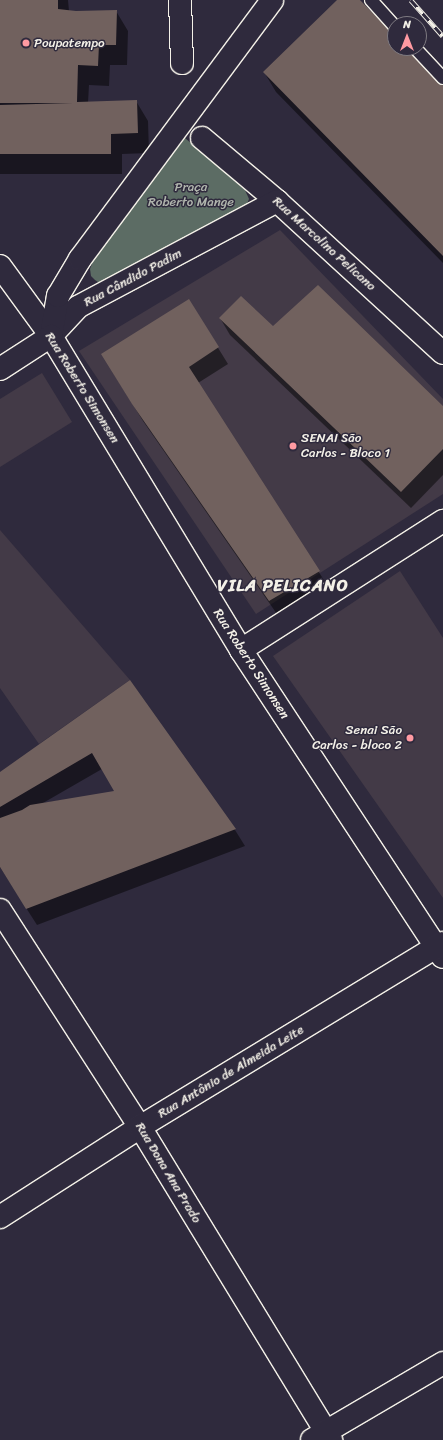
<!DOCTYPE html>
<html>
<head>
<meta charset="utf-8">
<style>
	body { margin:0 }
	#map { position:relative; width:443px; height:1440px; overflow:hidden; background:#2f2a3d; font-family:Sriracha,sans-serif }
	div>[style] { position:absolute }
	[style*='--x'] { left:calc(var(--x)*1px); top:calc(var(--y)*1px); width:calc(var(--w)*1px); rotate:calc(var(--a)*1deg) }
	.built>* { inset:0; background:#433a47 }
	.green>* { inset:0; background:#5c6c64 }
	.shadow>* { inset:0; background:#0007 }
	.building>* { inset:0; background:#71615e }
	.roads { filter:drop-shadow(1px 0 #f4f1e8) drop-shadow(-1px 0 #f4f1e8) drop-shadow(0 1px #f4f1e8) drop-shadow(0 -1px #f4f1e8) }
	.lane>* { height:12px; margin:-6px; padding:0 6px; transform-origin:6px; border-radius:6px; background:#2f2a3d }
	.street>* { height:22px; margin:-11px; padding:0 11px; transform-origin:11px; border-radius:11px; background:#2f2a3d }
	.secondary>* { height:22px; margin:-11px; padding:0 11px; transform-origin:11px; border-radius:11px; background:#2f2a3d }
	.rail>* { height:4.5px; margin-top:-2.25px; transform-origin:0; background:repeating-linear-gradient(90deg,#2f2a3d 0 9px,#f4f1e8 0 18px); box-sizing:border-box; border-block:1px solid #f4f1e8 }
	.dots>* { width:11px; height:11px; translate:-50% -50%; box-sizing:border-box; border:2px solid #2f2a3d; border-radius:50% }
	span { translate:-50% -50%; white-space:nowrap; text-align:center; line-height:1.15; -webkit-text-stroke:3px #2f2a3d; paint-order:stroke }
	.poi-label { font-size:13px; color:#f4f1e8 }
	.left { translate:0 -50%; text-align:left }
	.right { translate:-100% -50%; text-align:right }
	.park-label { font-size:13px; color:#b0b5ad }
	.street-label { font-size:13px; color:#f4f1e8 }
	.district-label { font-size:17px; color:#f4f1e8; font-weight:700; letter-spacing:1px }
	.north { position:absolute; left:387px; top:16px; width:40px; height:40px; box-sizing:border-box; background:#2f2a3d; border:1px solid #7e7a81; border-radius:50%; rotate:0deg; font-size:11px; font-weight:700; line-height:16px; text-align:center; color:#f4f1e8 }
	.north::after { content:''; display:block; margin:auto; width:14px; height:18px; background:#ff9aa2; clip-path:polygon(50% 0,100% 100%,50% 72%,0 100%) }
</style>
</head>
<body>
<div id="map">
	<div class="built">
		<i style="clip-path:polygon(280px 230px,443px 399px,443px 494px,256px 614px,79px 351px)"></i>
		<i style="clip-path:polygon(42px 373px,72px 422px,0 467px,0 399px)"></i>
		<i style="clip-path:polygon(0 530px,130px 680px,39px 744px,0 688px)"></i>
		<i style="clip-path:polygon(400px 571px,443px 638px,443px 898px,273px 656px)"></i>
	</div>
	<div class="green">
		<i style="clip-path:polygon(185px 138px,245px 190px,249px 199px,244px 211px,101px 284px,95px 280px,91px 276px,90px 269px,95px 256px)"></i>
	</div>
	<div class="shadow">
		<i style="clip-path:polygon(0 0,68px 0,69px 11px,116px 11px,128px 31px,127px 65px,110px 65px,109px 86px,89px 85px,88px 103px,136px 101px,148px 121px,149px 153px,122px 154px,122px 174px,0 174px)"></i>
		<i style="clip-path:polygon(339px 0,359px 0,395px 37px,395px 48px,405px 48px,443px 86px,443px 263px,276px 92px,264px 72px)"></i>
		<i style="clip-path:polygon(189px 301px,228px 364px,198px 383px,329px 588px,279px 617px,143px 421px,112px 371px)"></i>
		<i style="clip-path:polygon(220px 318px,273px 328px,443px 407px,443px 475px,411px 508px,230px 335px)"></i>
		<i style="clip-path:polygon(evenodd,130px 681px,235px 830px,245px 846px,37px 925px,0 867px,0 773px,130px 681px,102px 769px,116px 792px,43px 803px,102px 769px)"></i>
	</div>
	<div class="building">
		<i style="clip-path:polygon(0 0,58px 0,58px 9px,76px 11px,117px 10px,116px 45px,99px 45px,98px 66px,78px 65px,77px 102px,137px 100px,138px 133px,111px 134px,111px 154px,0 154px,0 105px,73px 103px,0 103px)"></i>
		<i style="clip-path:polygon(337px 0,360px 0,395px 36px,395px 48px,407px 48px,443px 85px,443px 256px,263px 72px)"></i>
		<i style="clip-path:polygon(318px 285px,443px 406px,443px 449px,401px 492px,219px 318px,241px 296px,273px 326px)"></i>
		<i style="clip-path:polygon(189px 299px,219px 347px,189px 367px,320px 571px,269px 601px,132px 404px,101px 354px)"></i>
		<i style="clip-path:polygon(130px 680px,236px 829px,26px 909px,0 867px,0 818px,22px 810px,30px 805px,114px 791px,92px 753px,0 807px,0 772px)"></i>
	</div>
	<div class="roads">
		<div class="lane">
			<i style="--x:371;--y:0;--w:36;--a:48"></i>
			<i style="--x:415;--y:48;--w:41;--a:47"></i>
		</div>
		<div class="street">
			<i style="--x:180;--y:0;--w:63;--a:88.2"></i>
			<i style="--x:202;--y:138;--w:98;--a:40"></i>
			<i style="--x:277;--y:201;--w:225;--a:42.5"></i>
			<i style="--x:277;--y:201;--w:225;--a:152"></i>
			<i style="--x:78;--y:307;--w:40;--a:133"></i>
			<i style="--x:51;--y:336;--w:367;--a:58.8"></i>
			<i style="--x:241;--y:650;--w:367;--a:56.7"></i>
			<i style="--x:241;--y:650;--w:240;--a:-32.6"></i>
			<i style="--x:0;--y:910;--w:258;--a:57.2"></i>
			<i style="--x:140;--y:1127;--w:367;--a:58.6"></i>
			<i style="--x:0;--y:1217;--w:166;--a:-32.7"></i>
			<i style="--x:140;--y:1127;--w:354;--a:-31.3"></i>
			<i style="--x:312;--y:1440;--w:152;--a:-30.4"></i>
		</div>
		<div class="secondary">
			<i style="--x:0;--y:266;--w:87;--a:53.9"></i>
			<i style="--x:51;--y:336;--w:41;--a:-80.1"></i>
			<i style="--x:58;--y:296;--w:43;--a:-59.3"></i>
			<i style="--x:80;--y:259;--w:322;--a:-53.4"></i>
			<i style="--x:0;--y:369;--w:61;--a:-32.9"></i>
		</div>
	</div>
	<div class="rail">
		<i style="--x:411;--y:0;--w:48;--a:48.4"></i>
	</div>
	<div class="dots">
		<i style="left:26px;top:43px;background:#ff9aa2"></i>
		<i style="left:293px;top:446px;background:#ff9aa2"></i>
		<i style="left:410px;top:738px;background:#ff9aa2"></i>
	</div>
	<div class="poi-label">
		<span class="left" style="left:34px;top:43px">Poupatempo</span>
		<span class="left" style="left:301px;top:446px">SENAI São<br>Carlos - Bloco 1</span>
		<span class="right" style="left:402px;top:738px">Senai São<br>Carlos - bloco 2</span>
	</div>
	<div class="park-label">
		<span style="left:191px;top:195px">Praça<br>Roberto Mange</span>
	</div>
	<div class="street-label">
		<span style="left:324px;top:244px;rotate:42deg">Rua Marcolino Pelicano</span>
		<span style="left:133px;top:278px;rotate:-28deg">Rua Cândido Padim</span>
		<span style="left:82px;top:388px;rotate:58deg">Rua Roberto Simonsen</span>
		<span style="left:251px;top:664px;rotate:57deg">Rua Roberto Simonsen</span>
		<span style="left:231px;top:1072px;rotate:-31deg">Rua Antônio de Almeida Leite</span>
		<span style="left:168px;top:1173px;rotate:59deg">Rua Dona Ana Prado</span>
	</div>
	<div class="district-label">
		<span style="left:283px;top:586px">VILA PELICANO</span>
	</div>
	<div class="north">N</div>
</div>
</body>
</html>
